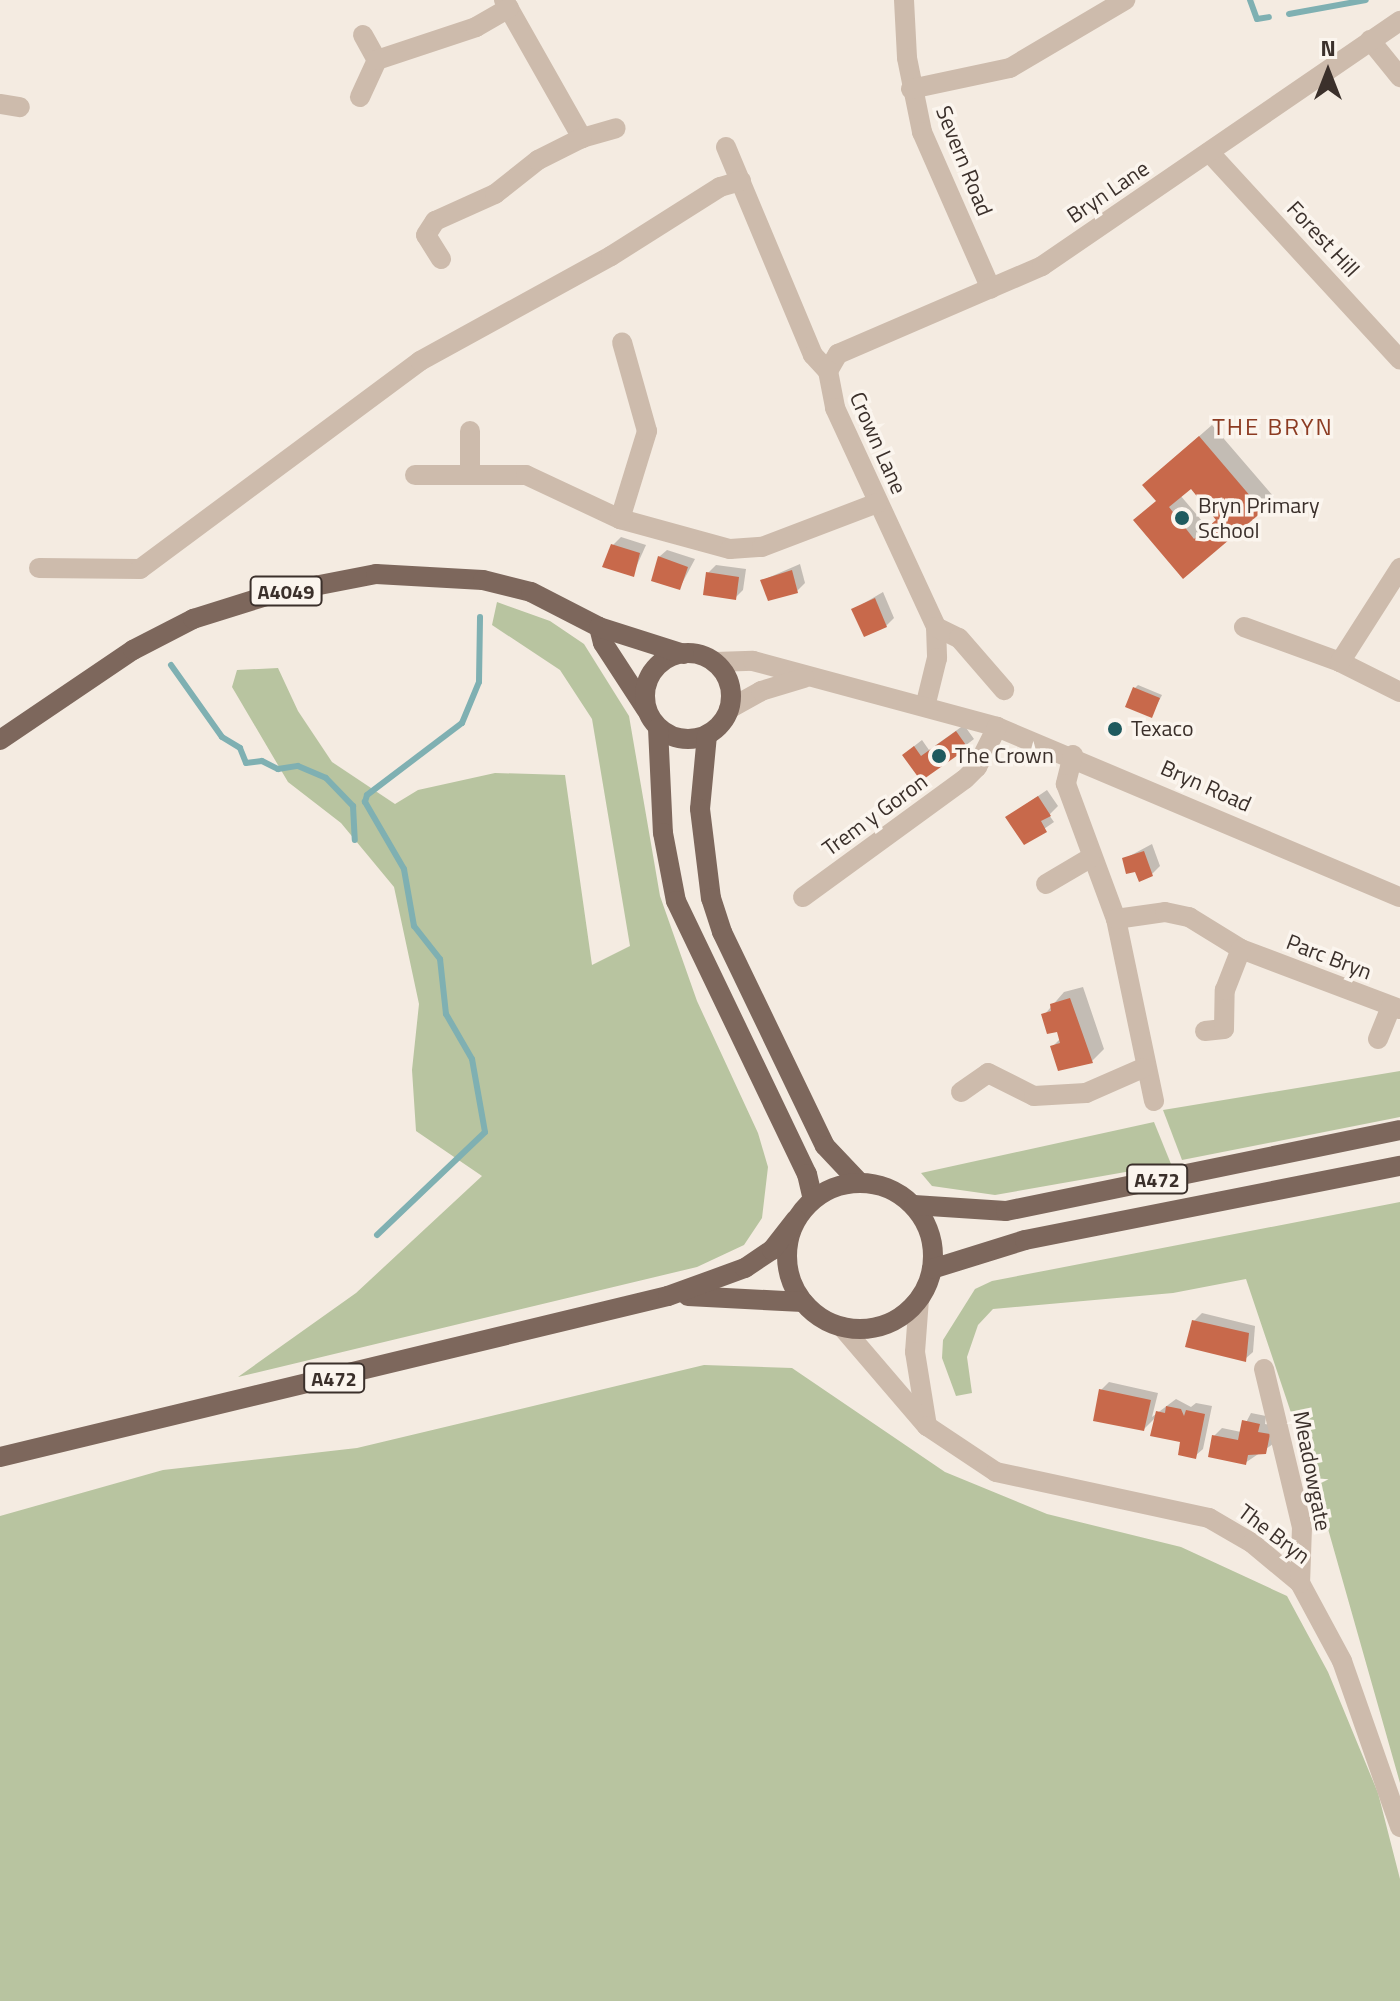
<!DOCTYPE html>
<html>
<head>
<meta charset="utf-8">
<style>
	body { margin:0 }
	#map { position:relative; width:1400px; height:2001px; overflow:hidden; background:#f4ebe1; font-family:"Titillium Web",sans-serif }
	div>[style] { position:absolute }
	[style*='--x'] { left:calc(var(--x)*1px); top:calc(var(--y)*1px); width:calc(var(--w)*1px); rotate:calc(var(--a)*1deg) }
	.green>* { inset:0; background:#b8c4a0 }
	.shadow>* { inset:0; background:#0003 }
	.stream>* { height:6px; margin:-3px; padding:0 3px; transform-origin:3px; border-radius:3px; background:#7fb0b2 }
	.building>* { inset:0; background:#c8694b }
	.minor>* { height:20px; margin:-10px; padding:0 10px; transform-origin:10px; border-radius:10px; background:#cdbbac }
	.major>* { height:20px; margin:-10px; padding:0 10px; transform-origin:10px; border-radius:10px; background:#7d675c }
	.major>.ring { margin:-10px; padding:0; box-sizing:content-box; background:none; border:20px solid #7d675c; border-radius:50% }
	.dots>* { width:22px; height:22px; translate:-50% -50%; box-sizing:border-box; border:4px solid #fbf5ee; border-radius:50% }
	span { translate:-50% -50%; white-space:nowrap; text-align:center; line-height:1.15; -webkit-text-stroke:7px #fbf5ee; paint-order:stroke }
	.shield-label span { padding:2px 6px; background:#fbf5ee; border:2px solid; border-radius:6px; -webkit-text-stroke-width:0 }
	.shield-label { font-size:20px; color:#3b302b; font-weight:700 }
	.street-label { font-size:22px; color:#3b302b }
	.poi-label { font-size:22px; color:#3b302b }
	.left { translate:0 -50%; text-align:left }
	.neighbourhood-label { font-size:24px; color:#8c3b22; letter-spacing:2px }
	.north { position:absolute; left:1288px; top:32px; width:80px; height:80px; -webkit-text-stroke:6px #fbf5ee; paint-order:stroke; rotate:0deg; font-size:22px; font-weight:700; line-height:32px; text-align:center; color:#3b302b }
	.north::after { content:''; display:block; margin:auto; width:28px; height:36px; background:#3b302b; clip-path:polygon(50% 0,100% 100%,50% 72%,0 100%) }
</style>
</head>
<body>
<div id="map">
	<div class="green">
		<i style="clip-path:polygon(497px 602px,550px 621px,584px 644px,629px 716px,660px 896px,697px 1001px,758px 1133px,768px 1167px,762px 1218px,744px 1245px,697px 1267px,238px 1377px,356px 1293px,482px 1176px,416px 1131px,412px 1070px,419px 1004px,394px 887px,341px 823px,288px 782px,232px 687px,237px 670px,278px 668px,298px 711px,332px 762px,395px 804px,418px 790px,495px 773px,565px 775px,592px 965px,630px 946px,592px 719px,560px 670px,492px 625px)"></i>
		<i style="clip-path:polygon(1400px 1071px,1400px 1117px,1182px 1160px,1163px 1110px)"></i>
		<i style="clip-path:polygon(1154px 1122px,1171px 1164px,995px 1195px,932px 1186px,921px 1173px)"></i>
		<i style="clip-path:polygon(1400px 1202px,1400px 1783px,1317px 1490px,1246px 1279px,1173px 1293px,993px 1309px,978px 1325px,967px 1357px,972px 1393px,956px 1396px,942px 1358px,943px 1340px,975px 1289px,992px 1281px)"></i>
		<i style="clip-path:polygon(704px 1365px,792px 1368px,945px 1472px,1047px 1514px,1181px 1547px,1287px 1596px,1328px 1672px,1378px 1793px,1400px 1879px,1400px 2001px,0 2001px,0 1516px,163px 1470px,357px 1448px)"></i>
	</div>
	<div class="shadow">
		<i style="clip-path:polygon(evenodd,1212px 425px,1274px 497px,1183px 576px,1157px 473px,1212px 425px,1191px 486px,1218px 519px,1208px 528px,1180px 495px,1191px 486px)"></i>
		<i style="clip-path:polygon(621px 537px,646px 545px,633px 574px,613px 545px)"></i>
		<i style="clip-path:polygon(667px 550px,695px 559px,680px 587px,659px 557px)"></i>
		<i style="clip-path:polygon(800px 564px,805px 583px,797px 591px,763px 580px)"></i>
		<i style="clip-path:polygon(716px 565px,746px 569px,743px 590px,735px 598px,708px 573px)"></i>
		<i style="clip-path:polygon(883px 592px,894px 618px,886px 626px,854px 609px)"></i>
		<i style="clip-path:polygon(1138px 685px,1162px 695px,1151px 716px,1135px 688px)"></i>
		<i style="clip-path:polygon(964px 725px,974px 739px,922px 779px,913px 747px,922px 740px,929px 750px)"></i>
		<i style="clip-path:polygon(1047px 790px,1058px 806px,1049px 815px,1054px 822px,1025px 842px,1007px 817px)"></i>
		<i style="clip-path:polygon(1152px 844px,1160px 866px,1152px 874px,1124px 859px)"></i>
		<i style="clip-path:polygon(1083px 987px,1104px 1049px,1092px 1061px,1052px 1047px,1061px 1038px,1059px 1029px,1044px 1015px,1064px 992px)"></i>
		<i style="clip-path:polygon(1202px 1313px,1255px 1326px,1253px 1352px,1245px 1359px,1194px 1321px)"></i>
		<i style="clip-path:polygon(1109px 1382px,1158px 1393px,1152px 1417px,1176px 1399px,1191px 1407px,1196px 1403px,1212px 1406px,1203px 1449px,1195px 1456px,1157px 1416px,1144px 1429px,1101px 1390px)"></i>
		<i style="clip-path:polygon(1251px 1413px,1266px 1416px,1265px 1424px,1276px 1426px,1273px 1444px,1245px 1463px,1214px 1436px,1222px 1428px,1241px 1432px)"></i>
	</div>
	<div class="stream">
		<i style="--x:1250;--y:0;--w:20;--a:70"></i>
		<i style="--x:1257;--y:19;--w:12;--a:-9"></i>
		<i style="--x:1289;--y:14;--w:78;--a:-10.3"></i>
		<i style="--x:171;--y:665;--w:88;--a:54.7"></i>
		<i style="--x:222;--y:737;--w:21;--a:31"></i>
		<i style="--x:240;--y:748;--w:16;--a:68"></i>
		<i style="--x:246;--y:763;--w:16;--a:-7"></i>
		<i style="--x:262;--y:761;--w:18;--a:27"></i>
		<i style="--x:278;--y:769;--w:20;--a:-9"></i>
		<i style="--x:298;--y:766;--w:30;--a:23"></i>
		<i style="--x:326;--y:778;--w:39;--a:46"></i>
		<i style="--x:353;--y:806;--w:34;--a:87"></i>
		<i style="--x:377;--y:1235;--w:149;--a:-43.6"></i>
		<i style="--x:485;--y:1132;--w:74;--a:-100.1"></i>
		<i style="--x:472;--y:1059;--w:52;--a:-120"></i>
		<i style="--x:446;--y:1014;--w:55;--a:-96.2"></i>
		<i style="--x:440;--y:959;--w:42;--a:-128.2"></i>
		<i style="--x:414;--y:926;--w:58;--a:-100"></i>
		<i style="--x:404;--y:869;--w:78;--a:-120.2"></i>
		<i style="--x:365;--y:802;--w:7;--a:-74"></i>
		<i style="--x:367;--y:795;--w:119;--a:-37.2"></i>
		<i style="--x:462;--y:723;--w:44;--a:-67.5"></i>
		<i style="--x:479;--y:682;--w:65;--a:-89.1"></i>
	</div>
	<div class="building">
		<i style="clip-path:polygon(evenodd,1199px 436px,1263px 511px,1183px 579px,1133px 520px,1156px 501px,1142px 485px,1199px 436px,1191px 489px,1216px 520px,1194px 539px,1169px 507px,1191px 489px)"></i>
		<i style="clip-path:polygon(611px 544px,640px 553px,634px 577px,602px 567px)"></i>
		<i style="clip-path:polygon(658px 556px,688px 567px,680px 590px,651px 581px)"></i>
		<i style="clip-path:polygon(792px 570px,798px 593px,768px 601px,760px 580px)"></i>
		<i style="clip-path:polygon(706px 572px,739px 577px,736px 600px,703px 595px)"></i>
		<i style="clip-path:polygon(875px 598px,887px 627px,864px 637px,851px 609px)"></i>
		<i style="clip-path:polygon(1133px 687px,1160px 698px,1152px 718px,1125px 707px)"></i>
		<i style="clip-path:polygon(956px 731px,968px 748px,921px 781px,902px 755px,914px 746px,921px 756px)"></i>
		<i style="clip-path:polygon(1038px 796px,1051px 816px,1041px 821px,1047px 832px,1024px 845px,1005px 817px)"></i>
		<i style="clip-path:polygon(1144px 851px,1153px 876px,1139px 882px,1135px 872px,1126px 874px,1122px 858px)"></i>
		<i style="clip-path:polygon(1070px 998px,1093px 1063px,1058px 1071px,1050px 1046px,1060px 1043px,1057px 1032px,1047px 1034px,1041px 1014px,1051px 1011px,1050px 1004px)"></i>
		<i style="clip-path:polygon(1192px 1320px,1249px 1333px,1246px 1362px,1185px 1347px)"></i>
		<i style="clip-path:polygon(1099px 1389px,1151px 1400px,1144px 1431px,1093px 1421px)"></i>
		<i style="clip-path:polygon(1166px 1406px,1181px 1409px,1184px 1416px,1186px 1410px,1205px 1414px,1196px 1459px,1178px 1455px,1180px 1442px,1150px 1436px,1156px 1411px,1165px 1413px)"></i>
		<i style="clip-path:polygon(1242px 1420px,1260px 1424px,1258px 1432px,1270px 1434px,1266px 1454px,1248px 1455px,1246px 1465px,1208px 1457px,1212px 1435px,1238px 1440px)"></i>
	</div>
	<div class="minor">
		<i style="--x:504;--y:0;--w:159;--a:60.5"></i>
		<i style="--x:582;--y:138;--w:35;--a:-16"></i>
		<i style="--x:904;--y:0;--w:58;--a:87"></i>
		<i style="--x:907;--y:58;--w:76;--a:78.5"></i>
		<i style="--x:922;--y:132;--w:171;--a:66.3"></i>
		<i style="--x:363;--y:35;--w:29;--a:61"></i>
		<i style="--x:1370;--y:40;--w:48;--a:51"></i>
		<i style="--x:911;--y:89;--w:101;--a:-12"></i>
		<i style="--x:1010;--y:68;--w:134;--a:-30.6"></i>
		<i style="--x:360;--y:97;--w:41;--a:-65.3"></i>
		<i style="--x:377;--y:60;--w:104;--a:-18.4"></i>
		<i style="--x:476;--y:27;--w:38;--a:-30"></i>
		<i style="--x:0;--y:104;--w:20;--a:9"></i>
		<i style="--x:726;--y:147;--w:225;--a:67.3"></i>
		<i style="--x:813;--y:355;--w:22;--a:47"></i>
		<i style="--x:828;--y:371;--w:38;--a:79"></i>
		<i style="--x:835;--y:408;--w:241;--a:65.2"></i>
		<i style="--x:936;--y:627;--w:31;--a:88"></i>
		<i style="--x:937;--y:658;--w:50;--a:103.8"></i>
		<i style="--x:1209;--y:152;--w:282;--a:47.4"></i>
		<i style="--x:441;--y:259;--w:28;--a:-122"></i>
		<i style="--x:426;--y:235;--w:17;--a:-57"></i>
		<i style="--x:435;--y:221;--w:66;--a:-24.2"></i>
		<i style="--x:495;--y:194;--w:55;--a:-38.3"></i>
		<i style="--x:538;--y:160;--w:49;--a:-26.6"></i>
		<i style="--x:828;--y:371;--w:20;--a:-60"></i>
		<i style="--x:838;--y:354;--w:222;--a:-23.3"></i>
		<i style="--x:1042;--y:266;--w:434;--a:-34.4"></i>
		<i style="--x:470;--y:431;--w:44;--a:90"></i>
		<i style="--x:415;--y:475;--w:111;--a:0"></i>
		<i style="--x:526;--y:475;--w:104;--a:25.1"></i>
		<i style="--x:620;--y:519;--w:114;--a:15.3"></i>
		<i style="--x:730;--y:549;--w:32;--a:-4"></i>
		<i style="--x:762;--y:547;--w:123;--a:-20.9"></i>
		<i style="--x:620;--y:519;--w:92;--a:-72.9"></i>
		<i style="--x:647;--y:431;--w:92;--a:-105.7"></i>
		<i style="--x:39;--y:568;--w:101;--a:0.6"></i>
		<i style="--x:140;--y:569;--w:349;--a:-36.6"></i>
		<i style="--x:420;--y:361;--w:218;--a:-28.8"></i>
		<i style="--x:611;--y:256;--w:129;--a:-32.3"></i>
		<i style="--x:720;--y:187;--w:22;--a:-16"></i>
		<i style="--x:936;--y:627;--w:25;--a:26"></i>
		<i style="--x:959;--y:638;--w:69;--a:49.1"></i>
		<i style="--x:1244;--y:627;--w:102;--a:20"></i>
		<i style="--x:1340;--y:662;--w:67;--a:26.6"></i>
		<i style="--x:715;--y:662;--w:38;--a:-2"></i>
		<i style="--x:753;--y:661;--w:253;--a:15.1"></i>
		<i style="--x:997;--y:727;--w:437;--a:22.9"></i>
		<i style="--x:1340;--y:662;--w:112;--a:-57.4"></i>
		<i style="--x:729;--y:709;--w:37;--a:-29"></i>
		<i style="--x:761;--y:691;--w:45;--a:-16.8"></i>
		<i style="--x:1073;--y:755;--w:30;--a:104"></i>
		<i style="--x:1066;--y:784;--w:144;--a:69.7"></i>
		<i style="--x:1116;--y:919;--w:186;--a:78.2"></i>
		<i style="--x:1046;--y:884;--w:51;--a:-30.6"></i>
		<i style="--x:803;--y:897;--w:200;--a:-36.1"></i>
		<i style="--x:965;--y:779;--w:17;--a:-45"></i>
		<i style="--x:977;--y:767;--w:45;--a:-63.4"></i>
		<i style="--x:1116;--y:919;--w:49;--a:-8.1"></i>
		<i style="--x:1165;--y:912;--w:25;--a:12"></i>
		<i style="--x:1189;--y:917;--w:61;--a:31.6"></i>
		<i style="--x:1241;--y:949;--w:170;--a:20.7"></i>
		<i style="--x:1205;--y:1031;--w:19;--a:-6"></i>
		<i style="--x:1224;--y:1029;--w:39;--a:-89"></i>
		<i style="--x:1225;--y:990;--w:44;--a:-68.7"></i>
		<i style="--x:1378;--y:1039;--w:35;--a:-68"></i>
		<i style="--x:961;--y:1092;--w:33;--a:-35"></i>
		<i style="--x:988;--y:1073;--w:51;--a:26.6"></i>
		<i style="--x:1034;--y:1096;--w:52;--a:-3.3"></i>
		<i style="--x:1086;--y:1093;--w:62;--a:-23.7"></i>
		<i style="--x:919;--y:1299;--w:53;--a:94.3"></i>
		<i style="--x:915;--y:1352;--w:75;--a:80.8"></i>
		<i style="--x:842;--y:1327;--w:130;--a:49.4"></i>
		<i style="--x:927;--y:1426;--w:83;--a:33.7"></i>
		<i style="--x:996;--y:1472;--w:218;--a:12.2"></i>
		<i style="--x:1209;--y:1518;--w:50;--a:30.2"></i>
		<i style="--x:1252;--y:1543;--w:62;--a:39.8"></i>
		<i style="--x:1300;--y:1583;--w:89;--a:61.7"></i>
		<i style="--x:1342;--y:1661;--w:176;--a:70.7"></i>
		<i style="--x:1264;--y:1369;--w:163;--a:76.5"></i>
		<i style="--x:1302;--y:1527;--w:56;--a:92"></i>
	</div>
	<div class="major">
		<i style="--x:599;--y:627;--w:16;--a:76"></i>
		<i style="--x:603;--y:643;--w:79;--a:56.9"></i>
		<i class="ring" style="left:645px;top:653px;width:66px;height:66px"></i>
		<i style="--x:658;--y:728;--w:105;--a:87.3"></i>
		<i style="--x:663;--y:833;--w:69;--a:79.2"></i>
		<i style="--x:676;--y:901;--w:303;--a:64.4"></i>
		<i style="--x:807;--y:1174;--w:26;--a:77"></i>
		<i style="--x:707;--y:735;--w:74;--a:95.4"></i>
		<i style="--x:700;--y:809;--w:90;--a:83"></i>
		<i style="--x:711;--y:898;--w:36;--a:72"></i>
		<i style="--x:722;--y:932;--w:237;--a:64.3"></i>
		<i style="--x:825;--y:1146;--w:50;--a:46.6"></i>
		<i style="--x:0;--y:740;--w:161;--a:-34.1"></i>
		<i style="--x:133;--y:650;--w:68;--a:-27.3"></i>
		<i style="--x:193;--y:619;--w:84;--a:-17.4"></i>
		<i style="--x:273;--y:594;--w:105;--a:-11"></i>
		<i style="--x:376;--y:574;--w:107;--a:3.2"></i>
		<i style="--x:483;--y:580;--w:49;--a:14"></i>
		<i style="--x:531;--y:592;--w:76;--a:27.2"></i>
		<i style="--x:599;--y:627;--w:89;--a:17.6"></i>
		<i class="ring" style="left:787px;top:1183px;width:126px;height:126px"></i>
		<i style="--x:914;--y:1205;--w:92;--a:3.7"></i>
		<i style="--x:1006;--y:1211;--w:402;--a:-11.6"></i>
		<i style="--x:932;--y:1269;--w:97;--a:-17.3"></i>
		<i style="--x:1025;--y:1240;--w:382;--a:-11.2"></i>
		<i style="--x:688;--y:1296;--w:115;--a:3"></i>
		<i style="--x:0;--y:1457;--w:687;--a:-13.55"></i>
		<i style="--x:668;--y:1296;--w:82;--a:-20"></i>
		<i style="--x:745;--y:1268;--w:32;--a:-34"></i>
		<i style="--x:772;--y:1250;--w:39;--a:-52"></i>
	</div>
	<div class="dots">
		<i style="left:1182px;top:518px;background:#1f5a5e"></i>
		<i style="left:1115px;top:729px;background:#1f5a5e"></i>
		<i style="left:939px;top:756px;background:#1f5a5e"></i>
	</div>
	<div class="shield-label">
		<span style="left:286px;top:591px">A4049</span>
		<span style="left:1157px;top:1179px">A472</span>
		<span style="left:334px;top:1378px">A472</span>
	</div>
	<div class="street-label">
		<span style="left:964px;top:161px;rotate:68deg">Severn Road</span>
		<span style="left:1108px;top:192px;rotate:-34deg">Bryn Lane</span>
		<span style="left:1323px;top:239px;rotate:47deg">Forest Hill</span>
		<span style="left:878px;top:443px;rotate:66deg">Crown Lane</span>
		<span style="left:1206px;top:786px;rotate:24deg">Bryn Road</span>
		<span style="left:875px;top:815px;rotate:-36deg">Trem y Goron</span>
		<span style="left:1329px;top:957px;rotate:21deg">Parc Bryn</span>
		<span style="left:1312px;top:1471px;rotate:79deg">Meadowgate</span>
		<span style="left:1274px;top:1534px;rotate:37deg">The Bryn</span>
	</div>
	<div class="poi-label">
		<span class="left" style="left:1198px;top:518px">Bryn Primary<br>School</span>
		<span class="left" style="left:1131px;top:729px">Texaco</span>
		<span class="left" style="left:955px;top:756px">The Crown</span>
	</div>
	<div class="neighbourhood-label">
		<span style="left:1273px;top:427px">THE BRYN</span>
	</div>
	<div class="north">N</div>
</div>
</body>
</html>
